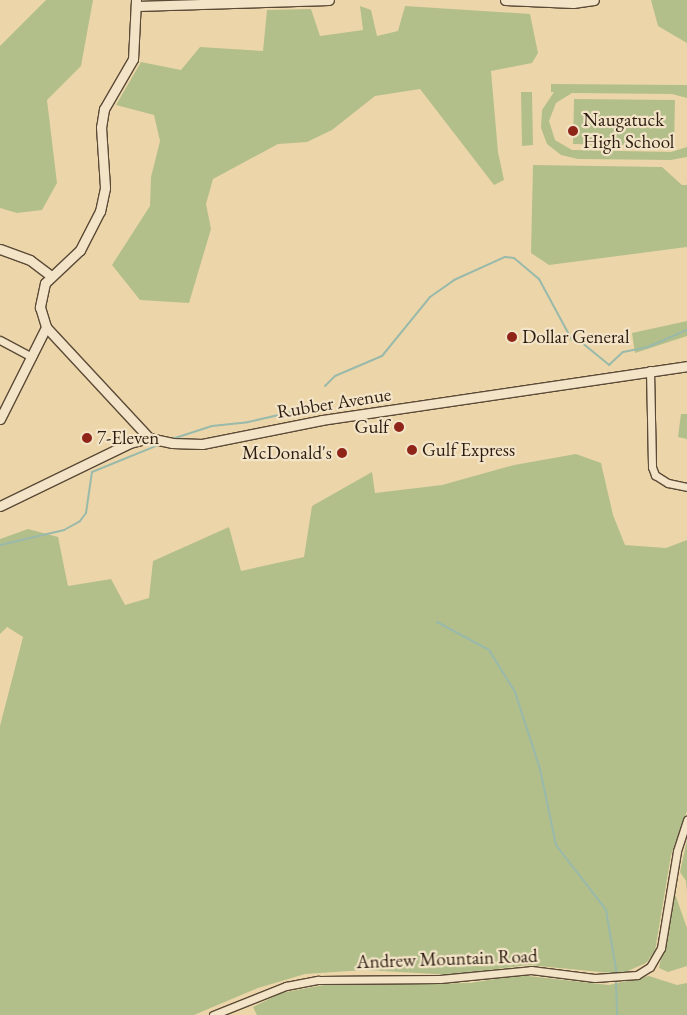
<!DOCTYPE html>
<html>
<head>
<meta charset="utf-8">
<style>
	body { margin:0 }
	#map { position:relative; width:687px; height:1015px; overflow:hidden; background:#ecd6a9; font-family:"EB Garamond",serif }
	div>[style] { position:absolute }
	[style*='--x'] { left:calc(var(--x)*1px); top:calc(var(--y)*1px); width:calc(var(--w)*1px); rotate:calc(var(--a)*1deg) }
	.green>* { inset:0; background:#b3bf8b }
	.stream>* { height:2px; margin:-1px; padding:0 1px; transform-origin:1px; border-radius:1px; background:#99b9ab }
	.roads { filter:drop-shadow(1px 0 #5b4a37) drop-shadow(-1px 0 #5b4a37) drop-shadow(0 1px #5b4a37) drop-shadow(0 -1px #5b4a37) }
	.minor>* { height:7px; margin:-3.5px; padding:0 3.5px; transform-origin:3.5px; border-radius:3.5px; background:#f3e4c7 }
	.tertiary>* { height:9px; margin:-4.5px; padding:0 4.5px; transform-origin:4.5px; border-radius:4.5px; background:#f3e4c7 }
	.dots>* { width:14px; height:14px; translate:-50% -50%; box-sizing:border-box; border:2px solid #f3e4c7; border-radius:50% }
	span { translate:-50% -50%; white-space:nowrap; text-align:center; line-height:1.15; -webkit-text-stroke:4.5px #f3e4c7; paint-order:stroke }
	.poi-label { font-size:19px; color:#2b1c11 }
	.left { translate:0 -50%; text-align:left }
	.right { translate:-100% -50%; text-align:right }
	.street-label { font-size:19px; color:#2b1c11 }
</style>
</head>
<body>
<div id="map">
	<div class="green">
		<i style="clip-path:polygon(46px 0,93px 0,81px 66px,47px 100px,57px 183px,42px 210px,17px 213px,0 208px,0 46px)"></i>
		<i style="clip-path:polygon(651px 0,687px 0,687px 43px,658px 26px)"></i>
		<i style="clip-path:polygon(360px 6px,371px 10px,377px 36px,398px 31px,405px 6px,530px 14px,538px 53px,532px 63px,491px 71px,498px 152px,504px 180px,494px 185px,420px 89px,375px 96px,332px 130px,307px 142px,278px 144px,213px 179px,206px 204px,211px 229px,189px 303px,140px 300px,112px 265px,150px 206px,151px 177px,160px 141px,154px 115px,116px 105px,141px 62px,181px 70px,200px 47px,263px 51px,267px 10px,311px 9px,320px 36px,363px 30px)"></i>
		<i style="clip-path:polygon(551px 84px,687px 85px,687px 98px,672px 94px,572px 93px,556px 103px,549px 121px,555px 140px,572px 150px,671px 152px,687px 147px,687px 157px,671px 160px,578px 159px,561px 155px,547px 144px,541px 128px,542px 110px,554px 92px,551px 92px)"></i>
		<i style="clip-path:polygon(521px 92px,532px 92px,533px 145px,522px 146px)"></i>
		<i style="clip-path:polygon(574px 99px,675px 100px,674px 146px,573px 144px)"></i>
		<i style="clip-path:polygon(533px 165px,662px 167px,682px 185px,687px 185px,687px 247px,549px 265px,531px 253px)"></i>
		<i style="clip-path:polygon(687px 321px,687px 336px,635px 353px,632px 333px)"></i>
		<i style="clip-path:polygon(681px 414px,687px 414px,687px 439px,678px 437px)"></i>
		<i style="clip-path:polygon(576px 454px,601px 463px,613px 515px,625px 545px,666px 548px,687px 540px,687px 811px,671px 855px,655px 951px,646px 963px,621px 974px,528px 965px,452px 975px,365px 970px,305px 974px,258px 988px,194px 1015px,0 1015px,0 726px,23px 637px,7px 627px,0 634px,0 539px,28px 529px,58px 537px,68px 586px,111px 579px,125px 605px,149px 598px,153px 561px,229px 527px,241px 571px,304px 557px,312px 506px,372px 472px,375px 493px,442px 485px,514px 465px)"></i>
		<i style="clip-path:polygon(687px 840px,687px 892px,686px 881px,680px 872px)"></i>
		<i style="clip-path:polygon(675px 894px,687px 928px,687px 966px,668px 972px,659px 968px)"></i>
		<i style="clip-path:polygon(519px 975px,609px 985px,649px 976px,677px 985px,687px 983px,687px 1015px,257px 1015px,253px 1007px,281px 993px,324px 985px,470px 983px)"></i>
	</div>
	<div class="stream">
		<i style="--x:325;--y:386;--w:14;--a:-45"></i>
		<i style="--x:335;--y:376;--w:51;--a:-23.1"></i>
		<i style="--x:382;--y:356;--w:76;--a:-50.9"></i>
		<i style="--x:430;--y:297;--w:29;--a:-35"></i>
		<i style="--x:454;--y:280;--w:56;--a:-24.3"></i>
		<i style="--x:505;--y:257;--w:9;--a:6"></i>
		<i style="--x:514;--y:258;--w:33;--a:40"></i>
		<i style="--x:539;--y:279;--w:69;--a:61.6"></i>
		<i style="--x:572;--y:340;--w:9;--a:13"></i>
		<i style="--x:581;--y:342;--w:36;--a:39"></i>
		<i style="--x:609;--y:365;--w:19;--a:-43"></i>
		<i style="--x:623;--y:352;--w:25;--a:-11"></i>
		<i style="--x:648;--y:347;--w:43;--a:-23.6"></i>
		<i style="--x:172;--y:439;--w:42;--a:-18"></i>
		<i style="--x:212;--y:426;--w:36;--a:-6"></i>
		<i style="--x:248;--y:422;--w:63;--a:-12.9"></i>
		<i style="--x:0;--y:545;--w:66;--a:-13.2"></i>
		<i style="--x:64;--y:530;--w:18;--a:-29"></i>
		<i style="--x:80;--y:521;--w:10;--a:-53"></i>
		<i style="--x:86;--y:513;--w:41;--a:-81.7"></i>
		<i style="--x:92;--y:472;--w:74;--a:-22.1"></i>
		<i style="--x:437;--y:622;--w:59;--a:28.3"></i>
		<i style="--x:489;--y:650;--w:49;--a:58.2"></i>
		<i style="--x:515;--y:692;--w:81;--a:72"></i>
		<i style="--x:540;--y:769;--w:78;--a:78.1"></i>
		<i style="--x:556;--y:845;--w:82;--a:52.4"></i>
		<i style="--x:606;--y:910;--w:66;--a:80.4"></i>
		<i style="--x:616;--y:983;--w:32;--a:88"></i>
	</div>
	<div class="roads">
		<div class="minor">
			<i style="--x:0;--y:340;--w:36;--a:28"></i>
			<i style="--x:650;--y:370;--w:97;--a:88.8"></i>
			<i style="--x:652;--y:467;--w:9;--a:69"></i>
			<i style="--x:655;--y:475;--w:15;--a:32"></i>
			<i style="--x:668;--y:483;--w:19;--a:12"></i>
			<i style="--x:213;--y:1015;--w:79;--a:-21.7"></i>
			<i style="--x:286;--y:986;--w:33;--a:-11"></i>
			<i style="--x:318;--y:980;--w:122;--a:-0.5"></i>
			<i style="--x:440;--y:979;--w:91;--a:-5.6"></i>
			<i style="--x:531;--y:970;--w:64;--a:7.1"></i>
			<i style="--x:595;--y:978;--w:42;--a:-4.1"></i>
			<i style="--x:637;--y:975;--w:15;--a:-32"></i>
			<i style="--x:650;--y:967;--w:22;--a:-60"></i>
			<i style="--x:661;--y:948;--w:98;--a:-80.6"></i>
			<i style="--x:677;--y:851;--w:33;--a:-72"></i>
		</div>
		<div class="tertiary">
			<i style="--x:136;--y:0;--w:59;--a:92.9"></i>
			<i style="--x:133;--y:59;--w:58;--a:120.1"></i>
			<i style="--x:104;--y:109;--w:18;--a:99"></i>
			<i style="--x:101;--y:127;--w:61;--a:86.2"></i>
			<i style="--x:105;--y:188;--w:24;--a:102"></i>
			<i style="--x:100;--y:211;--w:44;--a:117.1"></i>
			<i style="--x:80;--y:250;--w:48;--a:136.7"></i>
			<i style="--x:45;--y:283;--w:25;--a:102"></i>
			<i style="--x:40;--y:307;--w:21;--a:73"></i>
			<i style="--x:46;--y:327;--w:151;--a:47.1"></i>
			<i style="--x:149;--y:438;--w:24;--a:12"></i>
			<i style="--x:172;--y:443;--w:30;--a:2"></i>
			<i style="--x:202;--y:444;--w:122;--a:-11.3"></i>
			<i style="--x:322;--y:420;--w:369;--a:-8.4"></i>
			<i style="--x:505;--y:0;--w:68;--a:2.5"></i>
			<i style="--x:573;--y:3;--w:21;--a:-8"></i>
			<i style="--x:137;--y:6;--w:192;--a:-1.8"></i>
			<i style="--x:0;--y:249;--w:32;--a:20"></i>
			<i style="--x:30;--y:260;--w:25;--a:37"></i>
			<i style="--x:0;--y:419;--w:103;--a:-63.4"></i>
			<i style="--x:0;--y:506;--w:144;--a:-25.9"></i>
			<i style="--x:130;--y:443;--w:20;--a:-15"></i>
		</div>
	</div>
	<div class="dots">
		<i style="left:573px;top:131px;background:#8f2418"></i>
		<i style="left:512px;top:337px;background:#8f2418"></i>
		<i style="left:399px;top:427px;background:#8f2418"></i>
		<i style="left:87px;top:438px;background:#8f2418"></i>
		<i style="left:412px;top:450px;background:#8f2418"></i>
		<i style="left:342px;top:453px;background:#8f2418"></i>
	</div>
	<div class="poi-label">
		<span class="left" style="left:583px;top:131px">Naugatuck<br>High School</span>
		<span class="left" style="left:522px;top:337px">Dollar General</span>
		<span class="right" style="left:389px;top:427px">Gulf</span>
		<span class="left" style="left:97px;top:438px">7-Eleven</span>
		<span class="left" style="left:422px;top:450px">Gulf Express</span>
		<span class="right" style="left:332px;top:453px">McDonald's</span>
	</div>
	<div class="street-label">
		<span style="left:334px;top:403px;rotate:-9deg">Rubber Avenue</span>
		<span style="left:447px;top:959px;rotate:-2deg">Andrew Mountain Road</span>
	</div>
</div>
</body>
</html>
